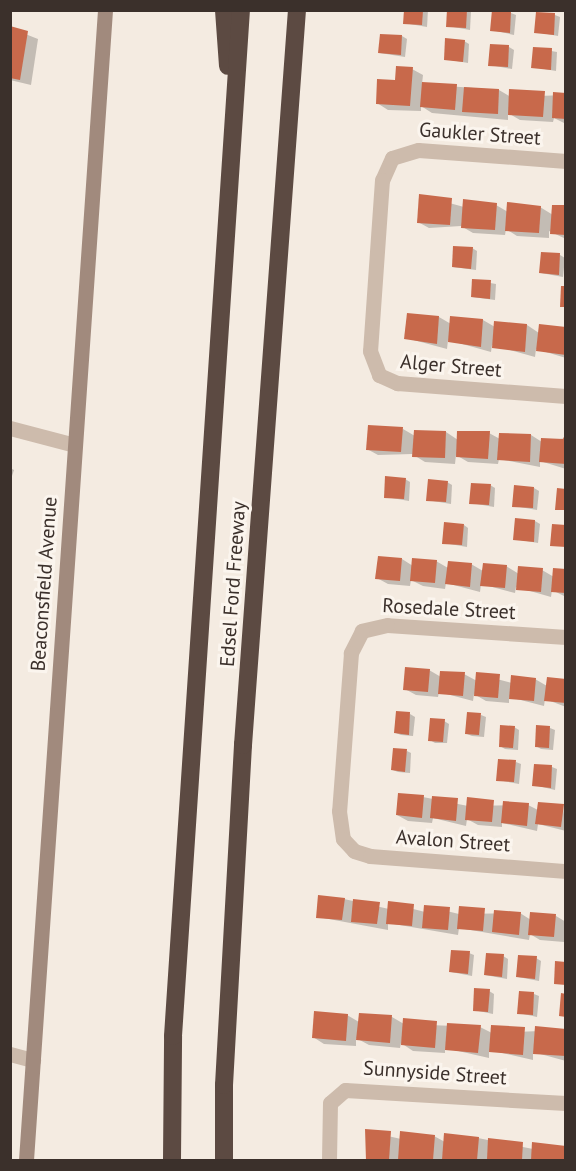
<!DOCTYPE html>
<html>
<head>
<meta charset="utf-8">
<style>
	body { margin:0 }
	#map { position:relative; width:576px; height:1171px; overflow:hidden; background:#f4ebe1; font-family:"PT Sans",sans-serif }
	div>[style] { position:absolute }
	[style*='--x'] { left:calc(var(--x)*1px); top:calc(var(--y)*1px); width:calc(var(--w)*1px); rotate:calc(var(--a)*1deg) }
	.shadow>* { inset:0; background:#0003 }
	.building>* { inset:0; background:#c8694b }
	.street>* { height:15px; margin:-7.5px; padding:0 7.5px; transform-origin:7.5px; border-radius:7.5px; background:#cdbbac }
	.secondary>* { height:15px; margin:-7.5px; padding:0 7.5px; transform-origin:7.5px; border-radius:7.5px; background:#a18a7d }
	.highway>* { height:18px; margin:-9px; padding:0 9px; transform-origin:9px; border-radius:9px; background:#5c4a42 }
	span { translate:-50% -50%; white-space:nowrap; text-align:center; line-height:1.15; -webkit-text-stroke:6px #fbf5ee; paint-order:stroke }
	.street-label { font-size:20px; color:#3b302b }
	.frame { position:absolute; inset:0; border:12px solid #3b302b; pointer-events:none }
</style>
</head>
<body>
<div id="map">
	<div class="shadow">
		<i style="clip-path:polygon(405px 10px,428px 10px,427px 27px,404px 23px)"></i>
		<i style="clip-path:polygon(449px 10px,471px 11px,470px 30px,448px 26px)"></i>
		<i style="clip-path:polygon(511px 13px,516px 15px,514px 35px,492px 30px)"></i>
		<i style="clip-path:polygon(555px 15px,560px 17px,558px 36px,536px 32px)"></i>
		<i style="clip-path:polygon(10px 28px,38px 39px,31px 85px,10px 80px)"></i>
		<i style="clip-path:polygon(402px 36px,407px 39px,405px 57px,380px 53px)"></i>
		<i style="clip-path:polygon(464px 41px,469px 44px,468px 63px,445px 59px)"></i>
		<i style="clip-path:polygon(509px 47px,514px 50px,512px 69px,490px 65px)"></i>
		<i style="clip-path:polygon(534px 48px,557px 52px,556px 71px,533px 67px)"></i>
		<i style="clip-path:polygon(412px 69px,423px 75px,422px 84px,499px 90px,511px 97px,566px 95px,566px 124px,554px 118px,553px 122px,520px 120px,508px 113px,508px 120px,432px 113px,421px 106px,421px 111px,388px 110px,377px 103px)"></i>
		<i style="clip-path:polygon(420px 195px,464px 207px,496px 205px,508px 212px,540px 207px,553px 215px,566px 208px,566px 239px,549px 231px,549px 238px,517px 236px,506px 229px,505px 235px,473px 233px,461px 226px,429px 228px,418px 222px)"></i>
		<i style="clip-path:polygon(472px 248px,477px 251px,476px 270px,453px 267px)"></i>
		<i style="clip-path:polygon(560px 255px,565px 258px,563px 277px,541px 273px)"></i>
		<i style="clip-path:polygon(473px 280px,496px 284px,495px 300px,472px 297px)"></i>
		<i style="clip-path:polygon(439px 317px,451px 324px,483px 320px,495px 327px,527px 325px,539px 333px,566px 328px,566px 358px,536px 349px,535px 357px,492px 345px,491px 352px,448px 340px,447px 349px,406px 338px)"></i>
		<i style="clip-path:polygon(403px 429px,415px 436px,446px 432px,458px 440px,489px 433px,500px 439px,531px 435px,542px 442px,566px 438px,566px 469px,540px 461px,540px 467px,499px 459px,498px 464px,468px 462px,456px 455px,455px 464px,425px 462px,412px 454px,378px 455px,367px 449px)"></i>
		<i style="clip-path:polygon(10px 468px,14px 470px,10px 482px)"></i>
		<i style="clip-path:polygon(405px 479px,410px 482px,409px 501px,386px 497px)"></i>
		<i style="clip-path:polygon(447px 482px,452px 485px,451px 504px,427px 500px)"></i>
		<i style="clip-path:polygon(490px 485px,495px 488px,494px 507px,471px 503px)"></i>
		<i style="clip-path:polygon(534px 488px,539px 491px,537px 510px,514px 506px)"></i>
		<i style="clip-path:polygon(535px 521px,540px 524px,538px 543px,515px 539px)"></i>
		<i style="clip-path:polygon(464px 525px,468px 528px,467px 547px,444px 543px)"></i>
		<i style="clip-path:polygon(402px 559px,413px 566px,436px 561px,448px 568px,471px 564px,483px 571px,506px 566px,519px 574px,542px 570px,554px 577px,566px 571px,566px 597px,552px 590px,551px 597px,516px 587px,515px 593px,481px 584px,480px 592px,446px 583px,445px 589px,423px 586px,411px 580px,410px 586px,388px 584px,377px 578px)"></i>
		<i style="clip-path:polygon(429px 670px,441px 677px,464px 674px,477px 681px,478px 674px,512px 683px,535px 679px,547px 686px,566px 681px,566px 707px,545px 699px,544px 706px,509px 697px,509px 703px,486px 701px,474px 694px,473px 701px,439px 692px,438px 697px,416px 695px,405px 689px)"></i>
		<i style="clip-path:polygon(410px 714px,415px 717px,413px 736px,401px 735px,396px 733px)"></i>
		<i style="clip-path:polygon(481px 715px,486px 717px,484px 737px,472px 736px,467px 734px)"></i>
		<i style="clip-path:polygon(444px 721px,449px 724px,447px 743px,435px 743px,430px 740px)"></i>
		<i style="clip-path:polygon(514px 727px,519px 730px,518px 750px,505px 749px,500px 746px)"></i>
		<i style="clip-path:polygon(550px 728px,555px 730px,553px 750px,541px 749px,536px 746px)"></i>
		<i style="clip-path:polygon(407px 751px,411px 753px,410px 773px,398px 772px,393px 770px)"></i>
		<i style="clip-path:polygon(516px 762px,521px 764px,519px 784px,498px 780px)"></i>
		<i style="clip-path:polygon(552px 767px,557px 769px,555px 790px,534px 785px)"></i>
		<i style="clip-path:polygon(423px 797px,468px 806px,528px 805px,538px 810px,563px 806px,566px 831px,538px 824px,537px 831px,502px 823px,502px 827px,478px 825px,467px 819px,466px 826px,433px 818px,432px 823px,408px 821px,397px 815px)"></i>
		<i style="clip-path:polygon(344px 899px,389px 909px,390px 903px,425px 912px,426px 906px,459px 914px,520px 913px,531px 920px,556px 916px,566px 922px,566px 938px,564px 942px,540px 940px,530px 934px,529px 940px,459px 928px,458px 935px,388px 923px,388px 930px,318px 917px)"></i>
		<i style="clip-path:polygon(469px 953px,474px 955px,472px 976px,451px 972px)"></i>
		<i style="clip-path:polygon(503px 956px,508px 959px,507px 979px,485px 975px)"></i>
		<i style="clip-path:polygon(536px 958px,541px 961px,539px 981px,518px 977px)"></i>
		<i style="clip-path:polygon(489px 991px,494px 994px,493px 1014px,474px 1010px)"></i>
		<i style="clip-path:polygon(534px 994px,539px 996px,537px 1017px,519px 1013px)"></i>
		<i style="clip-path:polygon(347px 1015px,359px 1022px,392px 1017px,404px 1024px,480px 1027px,492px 1033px,566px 1030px,566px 1061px,533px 1052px,533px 1060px,489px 1050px,489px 1058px,445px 1048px,445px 1053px,413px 1051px,401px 1043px,400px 1048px,369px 1045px,356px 1038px,356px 1046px,324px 1044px,313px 1037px)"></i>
		<i style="clip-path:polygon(366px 1131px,401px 1139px,434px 1136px,445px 1142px,478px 1138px,533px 1149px,566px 1148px,566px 1160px,367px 1160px)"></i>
	</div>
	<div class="building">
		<i style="clip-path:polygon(404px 10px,423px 10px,422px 25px,403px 24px)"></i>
		<i style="clip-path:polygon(447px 10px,467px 10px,466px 28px,446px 27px)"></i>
		<i style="clip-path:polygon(492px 10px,511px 11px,510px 33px,490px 31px)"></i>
		<i style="clip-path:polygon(536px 12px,555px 13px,554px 35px,534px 33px)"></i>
		<i style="clip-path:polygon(10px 26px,28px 31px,20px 80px,10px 78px)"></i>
		<i style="clip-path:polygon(380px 34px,402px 35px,401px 55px,378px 53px)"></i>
		<i style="clip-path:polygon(445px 38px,465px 40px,463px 62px,444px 60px)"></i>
		<i style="clip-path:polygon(490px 44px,509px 45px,508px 67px,488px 66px)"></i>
		<i style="clip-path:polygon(533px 47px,552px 48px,551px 70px,531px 68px)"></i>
		<i style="clip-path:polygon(396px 66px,413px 67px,410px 106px,376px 104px,377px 79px,395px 80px)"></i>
		<i style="clip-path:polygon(422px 82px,457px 84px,455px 110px,420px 107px)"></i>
		<i style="clip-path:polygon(464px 87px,499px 89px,498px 114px,462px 112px)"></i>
		<i style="clip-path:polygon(509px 89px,545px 91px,543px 117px,508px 115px)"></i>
		<i style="clip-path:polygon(553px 92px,566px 93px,566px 119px,552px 118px)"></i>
		<i style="clip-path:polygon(419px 194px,452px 198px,450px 225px,417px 223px)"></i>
		<i style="clip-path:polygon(463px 199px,497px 203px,495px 230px,461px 228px)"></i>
		<i style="clip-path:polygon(507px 202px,541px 206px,539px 233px,505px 231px)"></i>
		<i style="clip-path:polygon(552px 205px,566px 205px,566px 235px,550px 234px)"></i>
		<i style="clip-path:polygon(453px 246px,473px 247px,471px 269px,452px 267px)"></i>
		<i style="clip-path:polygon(541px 252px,560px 253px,559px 275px,539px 273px)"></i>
		<i style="clip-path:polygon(472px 279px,491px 280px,490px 299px,471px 297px)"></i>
		<i style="clip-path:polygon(561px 286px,566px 286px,566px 307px,560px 307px)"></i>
		<i style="clip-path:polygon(407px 313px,439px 316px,437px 344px,404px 339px)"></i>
		<i style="clip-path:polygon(450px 316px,483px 319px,481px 347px,448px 342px)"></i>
		<i style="clip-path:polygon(494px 321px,527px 324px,525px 352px,492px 348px)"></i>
		<i style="clip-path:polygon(539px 324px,566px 327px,566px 355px,536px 351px)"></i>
		<i style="clip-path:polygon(368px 425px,403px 427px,401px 452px,366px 450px)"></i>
		<i style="clip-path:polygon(414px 430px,446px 431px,445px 458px,412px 457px)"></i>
		<i style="clip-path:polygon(457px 431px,490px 431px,488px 459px,456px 457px)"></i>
		<i style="clip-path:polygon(566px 432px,566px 464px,539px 462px,541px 438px,563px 439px)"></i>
		<i style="clip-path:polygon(499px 433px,531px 434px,530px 462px,497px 460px)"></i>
		<i style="clip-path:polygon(385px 476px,406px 478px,404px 499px,384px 498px)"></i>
		<i style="clip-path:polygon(428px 479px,448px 481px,446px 502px,426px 501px)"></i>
		<i style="clip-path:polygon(471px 483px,491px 484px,489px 505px,469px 504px)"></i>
		<i style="clip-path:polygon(514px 485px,534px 487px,533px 508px,512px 507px)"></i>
		<i style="clip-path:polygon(557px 488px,566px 489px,566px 510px,555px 510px)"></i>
		<i style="clip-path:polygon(515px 518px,535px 520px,534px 542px,513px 540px)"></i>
		<i style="clip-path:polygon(444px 522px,464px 524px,462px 545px,442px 544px)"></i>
		<i style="clip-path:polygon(552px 524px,566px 525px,566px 547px,550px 546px)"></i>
		<i style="clip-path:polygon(378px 556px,402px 558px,400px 581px,375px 579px)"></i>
		<i style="clip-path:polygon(412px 558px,437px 560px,435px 583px,410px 581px)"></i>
		<i style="clip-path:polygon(448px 561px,472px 563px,470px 587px,445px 584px)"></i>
		<i style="clip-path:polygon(483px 563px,507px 565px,505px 588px,480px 586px)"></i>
		<i style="clip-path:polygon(518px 566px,543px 568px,541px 592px,516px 590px)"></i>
		<i style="clip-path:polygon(553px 568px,566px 569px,566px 593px,551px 592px)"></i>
		<i style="clip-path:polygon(405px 667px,430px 669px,428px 692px,403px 690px)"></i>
		<i style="clip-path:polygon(440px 671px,465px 672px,463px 696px,438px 694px)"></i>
		<i style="clip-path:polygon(476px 672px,500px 674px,498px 698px,474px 696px)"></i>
		<i style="clip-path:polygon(511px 675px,536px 678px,534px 701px,509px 699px)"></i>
		<i style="clip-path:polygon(547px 677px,566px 679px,566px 703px,544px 701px)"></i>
		<i style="clip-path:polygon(396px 711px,410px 712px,409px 735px,394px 733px)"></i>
		<i style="clip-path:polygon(467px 712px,481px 713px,479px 735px,465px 734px)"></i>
		<i style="clip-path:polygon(430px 718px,445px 719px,443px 742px,428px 741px)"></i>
		<i style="clip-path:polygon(500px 725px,515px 726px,513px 748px,499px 747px)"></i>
		<i style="clip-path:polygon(536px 725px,550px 726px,549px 748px,535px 747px)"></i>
		<i style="clip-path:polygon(393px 748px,407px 749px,405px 772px,391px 770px)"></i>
		<i style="clip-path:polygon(498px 759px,516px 760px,514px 782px,496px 781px)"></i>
		<i style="clip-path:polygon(534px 764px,552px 765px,551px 788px,532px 786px)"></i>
		<i style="clip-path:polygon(398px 793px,424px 795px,422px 818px,396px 815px)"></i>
		<i style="clip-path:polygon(432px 796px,458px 798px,456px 821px,430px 818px)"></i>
		<i style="clip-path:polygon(467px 797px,494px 800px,492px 822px,465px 820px)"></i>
		<i style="clip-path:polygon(503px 801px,529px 803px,527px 826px,501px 823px)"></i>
		<i style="clip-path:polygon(538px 802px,564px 804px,561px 827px,535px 824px)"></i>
		<i style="clip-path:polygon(318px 895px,345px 898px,342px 920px,316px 918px)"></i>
		<i style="clip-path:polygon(353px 899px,380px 902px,377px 924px,351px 922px)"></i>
		<i style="clip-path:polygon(388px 901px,414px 904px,412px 926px,386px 924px)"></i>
		<i style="clip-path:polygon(424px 905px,450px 907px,448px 930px,422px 928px)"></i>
		<i style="clip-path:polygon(459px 906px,485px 908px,483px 931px,457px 929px)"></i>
		<i style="clip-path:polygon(494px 910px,521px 912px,519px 935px,492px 932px)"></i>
		<i style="clip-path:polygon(530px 912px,556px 914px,554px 937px,528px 935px)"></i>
		<i style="clip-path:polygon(451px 950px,470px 951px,468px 974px,449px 972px)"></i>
		<i style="clip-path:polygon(486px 953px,504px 954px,502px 977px,484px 975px)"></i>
		<i style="clip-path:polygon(518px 955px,537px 956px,535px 979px,516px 977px)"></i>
		<i style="clip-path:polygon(555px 961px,566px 962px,566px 985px,554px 984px)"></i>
		<i style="clip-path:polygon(474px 988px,490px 989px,488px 1012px,473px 1011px)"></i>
		<i style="clip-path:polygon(519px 991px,534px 992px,533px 1015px,517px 1014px)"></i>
		<i style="clip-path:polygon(561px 993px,566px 994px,566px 1017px,559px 1016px)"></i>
		<i style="clip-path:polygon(314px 1011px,348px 1014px,346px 1041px,312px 1038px)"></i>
		<i style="clip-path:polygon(359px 1013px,392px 1015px,390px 1043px,356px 1040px)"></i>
		<i style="clip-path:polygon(403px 1018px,437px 1021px,435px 1048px,401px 1045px)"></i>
		<i style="clip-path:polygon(447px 1023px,481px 1025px,478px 1053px,445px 1050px)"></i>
		<i style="clip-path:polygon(491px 1025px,525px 1027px,523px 1055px,489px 1052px)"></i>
		<i style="clip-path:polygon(535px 1026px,566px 1029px,566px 1056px,533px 1054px)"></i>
		<i style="clip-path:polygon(365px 1129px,391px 1131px,389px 1160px,366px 1160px)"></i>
		<i style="clip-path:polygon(400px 1131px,435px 1135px,433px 1160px,398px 1160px)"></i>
		<i style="clip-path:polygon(444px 1133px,479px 1137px,477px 1160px,442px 1160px)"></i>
		<i style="clip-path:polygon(488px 1138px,523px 1142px,522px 1160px,487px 1160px)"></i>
		<i style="clip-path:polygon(532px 1142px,566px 1146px,566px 1160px,531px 1160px)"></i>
	</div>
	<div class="street">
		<i style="--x:566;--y:161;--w:148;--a:-175.7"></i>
		<i style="--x:418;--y:150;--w:27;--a:163"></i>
		<i style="--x:392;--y:158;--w:24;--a:114"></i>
		<i style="--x:382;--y:180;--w:171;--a:94"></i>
		<i style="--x:370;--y:351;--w:26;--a:69"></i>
		<i style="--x:379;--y:375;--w:20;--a:24"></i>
		<i style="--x:397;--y:383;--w:169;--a:4.4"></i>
		<i style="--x:10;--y:428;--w:67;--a:14.7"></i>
		<i style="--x:566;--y:637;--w:179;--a:-176.2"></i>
		<i style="--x:387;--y:625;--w:26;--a:167"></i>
		<i style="--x:362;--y:631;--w:25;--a:117"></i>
		<i style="--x:351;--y:653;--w:158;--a:94.3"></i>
		<i style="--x:339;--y:811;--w:28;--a:82"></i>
		<i style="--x:343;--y:839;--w:16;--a:47"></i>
		<i style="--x:354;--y:851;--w:17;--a:17"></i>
		<i style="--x:370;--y:856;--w:197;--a:4.4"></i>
		<i style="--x:10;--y:1054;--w:24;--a:15"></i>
		<i style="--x:329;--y:1160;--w:57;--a:-89"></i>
		<i style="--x:330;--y:1103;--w:20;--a:-41"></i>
		<i style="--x:345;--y:1090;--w:221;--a:3.4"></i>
	</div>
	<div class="secondary">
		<i style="--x:26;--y:1160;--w:1153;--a:-86.07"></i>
	</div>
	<div class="highway">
		<i style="--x:224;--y:10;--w:56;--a:85.9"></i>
		<i style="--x:172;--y:1160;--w:124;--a:-89.5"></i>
		<i style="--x:173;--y:1036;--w:1028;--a:-86.21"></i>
		<i style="--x:224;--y:1160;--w:75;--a:-90"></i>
		<i style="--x:224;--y:1085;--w:341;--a:-86.8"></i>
		<i style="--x:243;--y:745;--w:737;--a:-85.8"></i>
	</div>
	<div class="street-label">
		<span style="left:480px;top:134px;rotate:4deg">Gaukler Street</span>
		<span style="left:451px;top:366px;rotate:5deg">Alger Street</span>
		<span style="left:44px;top:584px;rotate:-86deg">Beaconsfield Avenue</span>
		<span style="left:233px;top:584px;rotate:-86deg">Edsel Ford Freeway</span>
		<span style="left:449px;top:609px;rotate:3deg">Rosedale Street</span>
		<span style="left:453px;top:841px;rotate:4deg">Avalon Street</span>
		<span style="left:435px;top:1073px;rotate:4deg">Sunnyside Street</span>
	</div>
	<div class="frame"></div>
</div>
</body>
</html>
